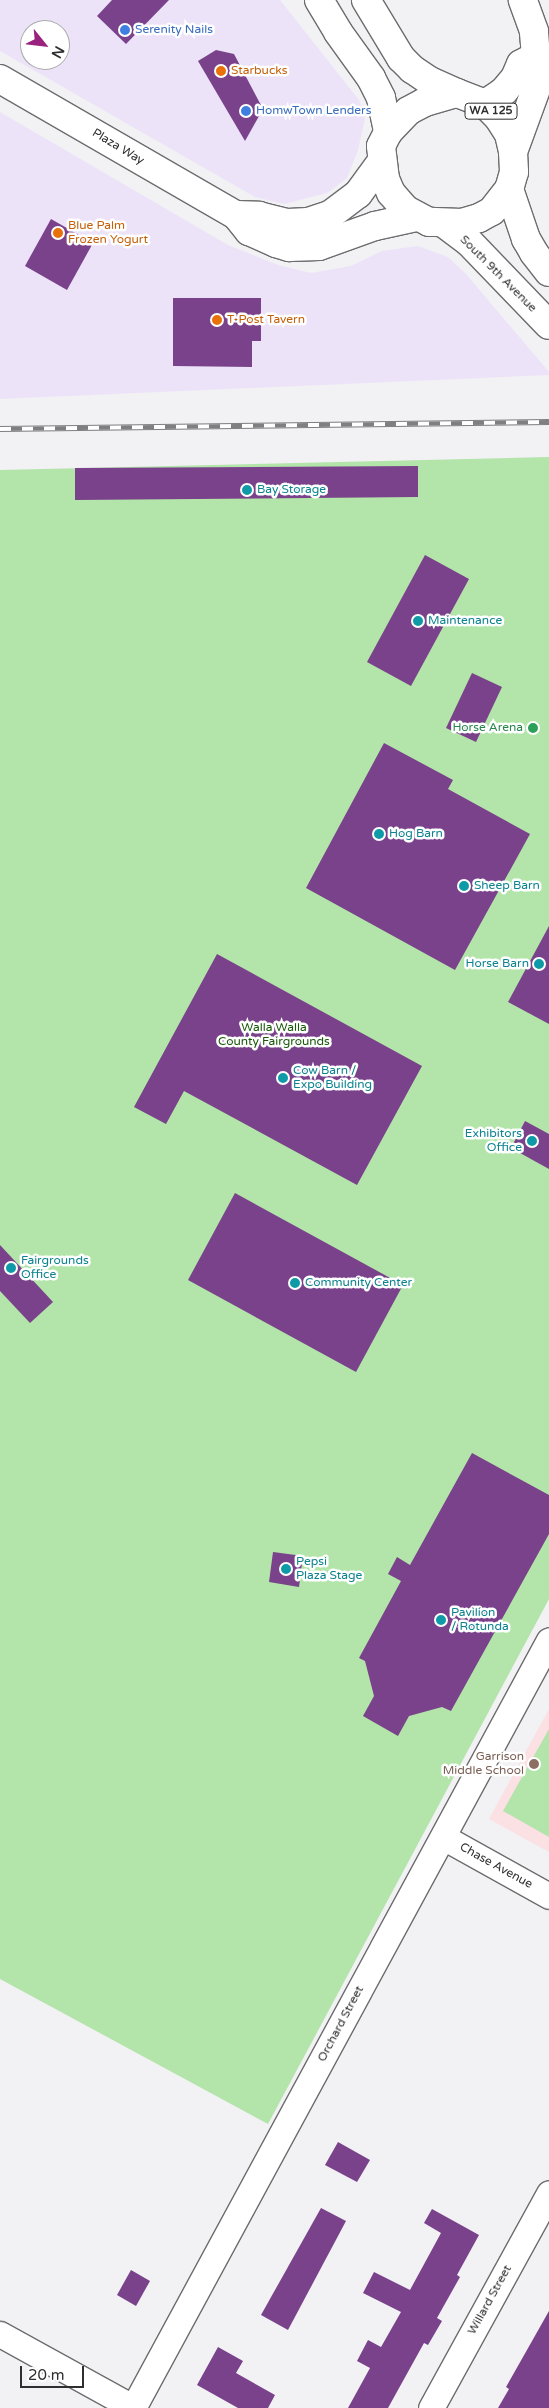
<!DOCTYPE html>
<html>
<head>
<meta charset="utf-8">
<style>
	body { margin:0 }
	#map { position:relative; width:549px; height:2408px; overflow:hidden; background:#f2f1f4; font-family:"Varela Round",sans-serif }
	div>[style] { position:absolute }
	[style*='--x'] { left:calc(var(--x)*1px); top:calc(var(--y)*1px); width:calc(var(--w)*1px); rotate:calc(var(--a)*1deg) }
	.commercial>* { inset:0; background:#ece3f9 }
	.education>* { inset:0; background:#fbe0e4 }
	.green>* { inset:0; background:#b3e4aa }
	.building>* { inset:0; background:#79428a }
	.roads { filter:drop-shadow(1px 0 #6d6c6e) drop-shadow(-1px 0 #6d6c6e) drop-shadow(0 1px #6d6c6e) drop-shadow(0 -1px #6d6c6e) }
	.minor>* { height:25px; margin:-12.5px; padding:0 12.5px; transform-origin:12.5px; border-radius:12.5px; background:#fff }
	.major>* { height:28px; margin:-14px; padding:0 14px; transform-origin:14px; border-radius:14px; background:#fff }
	.rail>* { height:5.5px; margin-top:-2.75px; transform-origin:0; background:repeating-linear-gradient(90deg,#fff 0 11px,#7f7e80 0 22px); box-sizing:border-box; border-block:1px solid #7f7e80 }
	.dots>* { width:14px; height:14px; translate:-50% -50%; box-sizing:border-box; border:2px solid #fff; border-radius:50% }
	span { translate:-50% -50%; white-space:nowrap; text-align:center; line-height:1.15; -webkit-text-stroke:5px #fff; paint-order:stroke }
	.shield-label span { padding:1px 4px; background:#fff; border:1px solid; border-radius:4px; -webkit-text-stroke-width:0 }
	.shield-label { font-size:11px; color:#302f30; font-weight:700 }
	.shop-label { font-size:12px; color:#366cbe }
	.left { translate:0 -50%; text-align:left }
	.food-label { font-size:12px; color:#c56008 }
	.street-label { font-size:12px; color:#302f30 }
	.culture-label { font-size:12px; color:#0d838f }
	.right { translate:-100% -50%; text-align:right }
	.leisure-label { font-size:12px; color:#27864d }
	.park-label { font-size:12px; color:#185808 }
	.education-label { font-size:12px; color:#785e54 }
	.north { position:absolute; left:20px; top:20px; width:50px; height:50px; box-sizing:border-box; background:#fff; border:1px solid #acacac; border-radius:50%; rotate:119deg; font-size:14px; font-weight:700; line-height:20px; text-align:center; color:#302f30 }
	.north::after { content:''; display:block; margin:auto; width:18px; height:22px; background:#98227e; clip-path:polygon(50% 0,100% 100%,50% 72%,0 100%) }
	.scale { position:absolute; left:20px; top:2366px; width:64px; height:22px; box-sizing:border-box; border:2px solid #302f30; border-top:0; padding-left:6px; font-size:15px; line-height:18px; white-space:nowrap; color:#302f30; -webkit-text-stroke:4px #fff; paint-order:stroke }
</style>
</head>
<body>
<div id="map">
	<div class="commercial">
		<i style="clip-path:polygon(evenodd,0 0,280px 0,359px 100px,365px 119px,358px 150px,347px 178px,327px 193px,284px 204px,255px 197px,0 51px,0 0,30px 30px,60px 30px,60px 60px,30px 60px,30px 30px)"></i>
		<i style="clip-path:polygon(0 112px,228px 245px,278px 265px,311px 273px,351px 266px,382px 251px,418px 246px,448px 257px,466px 274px,549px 372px,549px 375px,0 399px)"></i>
	</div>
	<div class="education">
		<i style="clip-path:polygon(549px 1709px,549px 1852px,489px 1819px)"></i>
	</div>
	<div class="green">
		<i style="clip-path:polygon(549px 457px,549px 1599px,268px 2124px,0 1979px,0 470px)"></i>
		<i style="clip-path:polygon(549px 1729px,549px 1837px,503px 1811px)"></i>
	</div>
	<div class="building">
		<i style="clip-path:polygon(112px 0,169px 0,126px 44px,97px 16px)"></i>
		<i style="clip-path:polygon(216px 50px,234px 54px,263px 109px,245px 141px,198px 61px)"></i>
		<i style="clip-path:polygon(51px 219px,93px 243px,67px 290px,25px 266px)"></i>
		<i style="clip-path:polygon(173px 298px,261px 298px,261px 341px,252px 341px,252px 367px,173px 366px)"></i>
		<i style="clip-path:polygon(418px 466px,418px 497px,75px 500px,75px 468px)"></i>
		<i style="clip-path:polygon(425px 555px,469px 579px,411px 686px,367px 662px)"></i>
		<i style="clip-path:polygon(472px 673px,502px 687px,476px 742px,446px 728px)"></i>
		<i style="clip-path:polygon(384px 743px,453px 780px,448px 789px,530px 834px,455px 970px,306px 888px)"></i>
		<i style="clip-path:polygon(549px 926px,549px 1024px,508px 1002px)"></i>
		<i style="clip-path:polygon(217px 954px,422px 1066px,357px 1185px,184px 1091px,166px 1124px,134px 1107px)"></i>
		<i style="clip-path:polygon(525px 1121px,549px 1134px,549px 1169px,511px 1148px)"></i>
		<i style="clip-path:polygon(235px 1193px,403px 1285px,356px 1372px,188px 1280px)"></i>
		<i style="clip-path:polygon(0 1245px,53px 1302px,30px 1323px,0 1291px)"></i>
		<i style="clip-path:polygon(472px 1453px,549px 1495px,549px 1534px,451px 1711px,442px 1707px,409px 1716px,398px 1736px,363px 1716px,374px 1696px,365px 1661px,359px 1658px,401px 1581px,388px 1574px,397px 1557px,410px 1565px)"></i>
		<i style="clip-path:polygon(273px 1552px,303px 1556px,299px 1587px,269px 1582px)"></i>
		<i style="clip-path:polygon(338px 2142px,370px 2160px,357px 2182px,325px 2165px)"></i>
		<i style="clip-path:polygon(321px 2208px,346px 2221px,288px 2330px,261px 2315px)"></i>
		<i style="clip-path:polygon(432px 2209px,479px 2235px,457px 2275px,460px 2277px,437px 2318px,442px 2321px,428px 2345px,424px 2343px,388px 2408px,348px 2408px,370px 2368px,357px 2361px,368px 2340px,381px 2347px,401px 2312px,363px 2293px,374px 2272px,410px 2290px,441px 2233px,424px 2223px)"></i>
		<i style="clip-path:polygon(131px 2270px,150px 2281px,136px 2306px,117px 2295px)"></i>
		<i style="clip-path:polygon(549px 2311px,549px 2408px,498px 2408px,509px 2389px,506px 2387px)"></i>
		<i style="clip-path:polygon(218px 2347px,243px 2361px,236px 2373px,275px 2395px,268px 2408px,238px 2408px,197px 2385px)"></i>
	</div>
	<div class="roads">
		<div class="minor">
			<i style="--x:443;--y:1837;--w:121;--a:29.1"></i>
			<i style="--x:0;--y:2334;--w:153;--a:28.9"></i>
			<i style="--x:133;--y:2408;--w:873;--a:-61.56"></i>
			<i style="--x:431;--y:2408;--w:245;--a:-61.2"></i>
		</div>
		<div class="major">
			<i style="--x:319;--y:0;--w:37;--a:59"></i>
			<i style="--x:338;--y:32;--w:57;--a:54.3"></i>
			<i style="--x:371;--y:78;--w:22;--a:63"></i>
			<i style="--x:381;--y:98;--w:35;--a:78"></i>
			<i style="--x:366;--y:0;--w:68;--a:58.9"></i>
			<i style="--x:401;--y:58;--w:16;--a:45"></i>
			<i style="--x:412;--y:69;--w:22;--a:34"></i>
			<i style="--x:430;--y:81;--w:30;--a:24"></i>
			<i style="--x:0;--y:79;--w:272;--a:30"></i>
			<i style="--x:236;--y:215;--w:21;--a:51"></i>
			<i style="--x:249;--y:231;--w:30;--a:24"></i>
			<i style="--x:276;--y:243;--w:14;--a:17"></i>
			<i style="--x:289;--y:247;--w:30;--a:-2"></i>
			<i style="--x:319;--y:246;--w:59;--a:-19.7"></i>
			<i style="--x:375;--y:226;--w:42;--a:-12.4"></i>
			<i style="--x:457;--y:93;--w:30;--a:21"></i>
			<i style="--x:485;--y:104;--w:18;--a:45"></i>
			<i style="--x:498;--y:117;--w:20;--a:57"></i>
			<i style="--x:509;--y:134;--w:18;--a:77"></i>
			<i style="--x:513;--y:152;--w:20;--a:87"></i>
			<i style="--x:514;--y:172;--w:18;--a:106"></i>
			<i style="--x:509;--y:189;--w:28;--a:128"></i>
			<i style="--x:492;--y:211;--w:15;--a:152"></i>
			<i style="--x:479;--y:218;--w:18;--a:164"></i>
			<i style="--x:462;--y:223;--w:33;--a:-178"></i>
			<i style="--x:429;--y:222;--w:27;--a:-152"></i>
			<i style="--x:405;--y:209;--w:21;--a:-131"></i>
			<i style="--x:391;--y:193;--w:15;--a:-113"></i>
			<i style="--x:385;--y:179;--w:33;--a:-97"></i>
			<i style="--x:381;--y:146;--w:16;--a:-63"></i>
			<i style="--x:388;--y:132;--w:29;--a:-46"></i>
			<i style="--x:408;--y:111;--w:19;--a:-28"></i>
			<i style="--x:425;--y:102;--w:33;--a:-16"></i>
			<i style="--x:485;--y:104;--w:23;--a:-34"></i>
			<i style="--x:504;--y:91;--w:17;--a:-50"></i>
			<i style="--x:515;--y:78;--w:15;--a:-67"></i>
			<i style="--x:521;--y:64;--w:17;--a:-28"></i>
			<i style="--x:513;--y:152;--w:87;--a:-69.9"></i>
			<i style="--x:543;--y:70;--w:16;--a:-117"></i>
			<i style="--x:536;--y:56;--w:25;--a:-95"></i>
			<i style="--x:534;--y:31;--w:33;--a:-110"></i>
			<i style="--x:509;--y:189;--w:53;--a:71.2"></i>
			<i style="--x:526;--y:239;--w:16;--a:60"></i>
			<i style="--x:534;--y:253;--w:24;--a:52"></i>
			<i style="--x:236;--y:215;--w:23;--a:2"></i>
			<i style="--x:259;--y:216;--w:30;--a:14"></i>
			<i style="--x:288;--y:223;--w:20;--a:-3"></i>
			<i style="--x:308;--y:222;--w:23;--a:-18"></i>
			<i style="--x:330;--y:215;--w:35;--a:-37"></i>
			<i style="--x:358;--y:194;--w:39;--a:-54"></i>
			<i style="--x:445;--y:224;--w:30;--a:37"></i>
			<i style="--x:469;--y:242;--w:115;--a:46.1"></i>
		</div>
	</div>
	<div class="rail">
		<i style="--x:0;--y:429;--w:549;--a:-0.73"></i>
	</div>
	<div class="dots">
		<i style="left:125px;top:30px;background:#3f7fe0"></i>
		<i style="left:221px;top:71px;background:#e8710a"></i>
		<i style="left:246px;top:111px;background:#3f7fe0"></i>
		<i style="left:58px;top:233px;background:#e8710a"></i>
		<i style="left:217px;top:320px;background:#e8710a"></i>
		<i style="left:247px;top:490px;background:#0f9aa8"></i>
		<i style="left:418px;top:621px;background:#0f9aa8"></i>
		<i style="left:533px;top:728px;background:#2e9e5b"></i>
		<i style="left:379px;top:834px;background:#0f9aa8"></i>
		<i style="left:464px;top:886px;background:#0f9aa8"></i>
		<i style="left:539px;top:964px;background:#0f9aa8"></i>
		<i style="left:283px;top:1078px;background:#0f9aa8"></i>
		<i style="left:532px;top:1141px;background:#0f9aa8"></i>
		<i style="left:11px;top:1268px;background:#0f9aa8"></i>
		<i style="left:295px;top:1283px;background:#0f9aa8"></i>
		<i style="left:286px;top:1569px;background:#0f9aa8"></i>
		<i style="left:441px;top:1620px;background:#0f9aa8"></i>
		<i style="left:534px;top:1764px;background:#8d6e63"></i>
	</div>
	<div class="shield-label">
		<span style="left:491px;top:111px">WA 125</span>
	</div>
	<div class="shop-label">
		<span class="left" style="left:135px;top:30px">Serenity Nails</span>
		<span class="left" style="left:256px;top:111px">HomwTown Lenders</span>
	</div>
	<div class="food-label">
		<span class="left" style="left:231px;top:71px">Starbucks</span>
		<span class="left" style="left:68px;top:233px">Blue Palm<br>Frozen Yogurt</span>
		<span class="left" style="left:227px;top:320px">T-Post Tavern</span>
	</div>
	<div class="street-label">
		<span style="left:118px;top:147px;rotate:31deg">Plaza Way</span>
		<span style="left:498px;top:274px;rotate:45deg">South 9th Avenue</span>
		<span style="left:496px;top:1866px;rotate:29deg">Chase Avenue</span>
		<span style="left:341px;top:2024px;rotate:-62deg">Orchard Street</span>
		<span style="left:490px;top:2300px;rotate:-61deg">Willard Street</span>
	</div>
	<div class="culture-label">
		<span class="left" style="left:257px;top:490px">Bay Storage</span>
		<span class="left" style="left:428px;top:621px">Maintenance</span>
		<span class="left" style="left:389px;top:834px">Hog Barn</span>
		<span class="left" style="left:474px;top:886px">Sheep Barn</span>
		<span class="right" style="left:529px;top:964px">Horse Barn</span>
		<span class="left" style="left:293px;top:1078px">Cow Barn /<br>Expo Building</span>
		<span class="right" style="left:522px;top:1141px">Exhibitors<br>Office</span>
		<span class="left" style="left:21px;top:1268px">Fairgrounds<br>Office</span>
		<span class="left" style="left:305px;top:1283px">Community Center</span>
		<span class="left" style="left:296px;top:1569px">Pepsi<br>Plaza Stage</span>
		<span class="left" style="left:451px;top:1620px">Pavilion<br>/ Rotunda</span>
	</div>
	<div class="leisure-label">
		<span class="right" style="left:523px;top:728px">Horse Arena</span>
	</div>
	<div class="park-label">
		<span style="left:274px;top:1035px">Walla Walla<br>County Fairgrounds</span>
	</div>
	<div class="education-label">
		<span class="right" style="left:524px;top:1764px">Garrison<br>Middle School</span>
	</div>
	<div class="north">N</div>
	<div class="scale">20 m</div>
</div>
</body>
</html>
